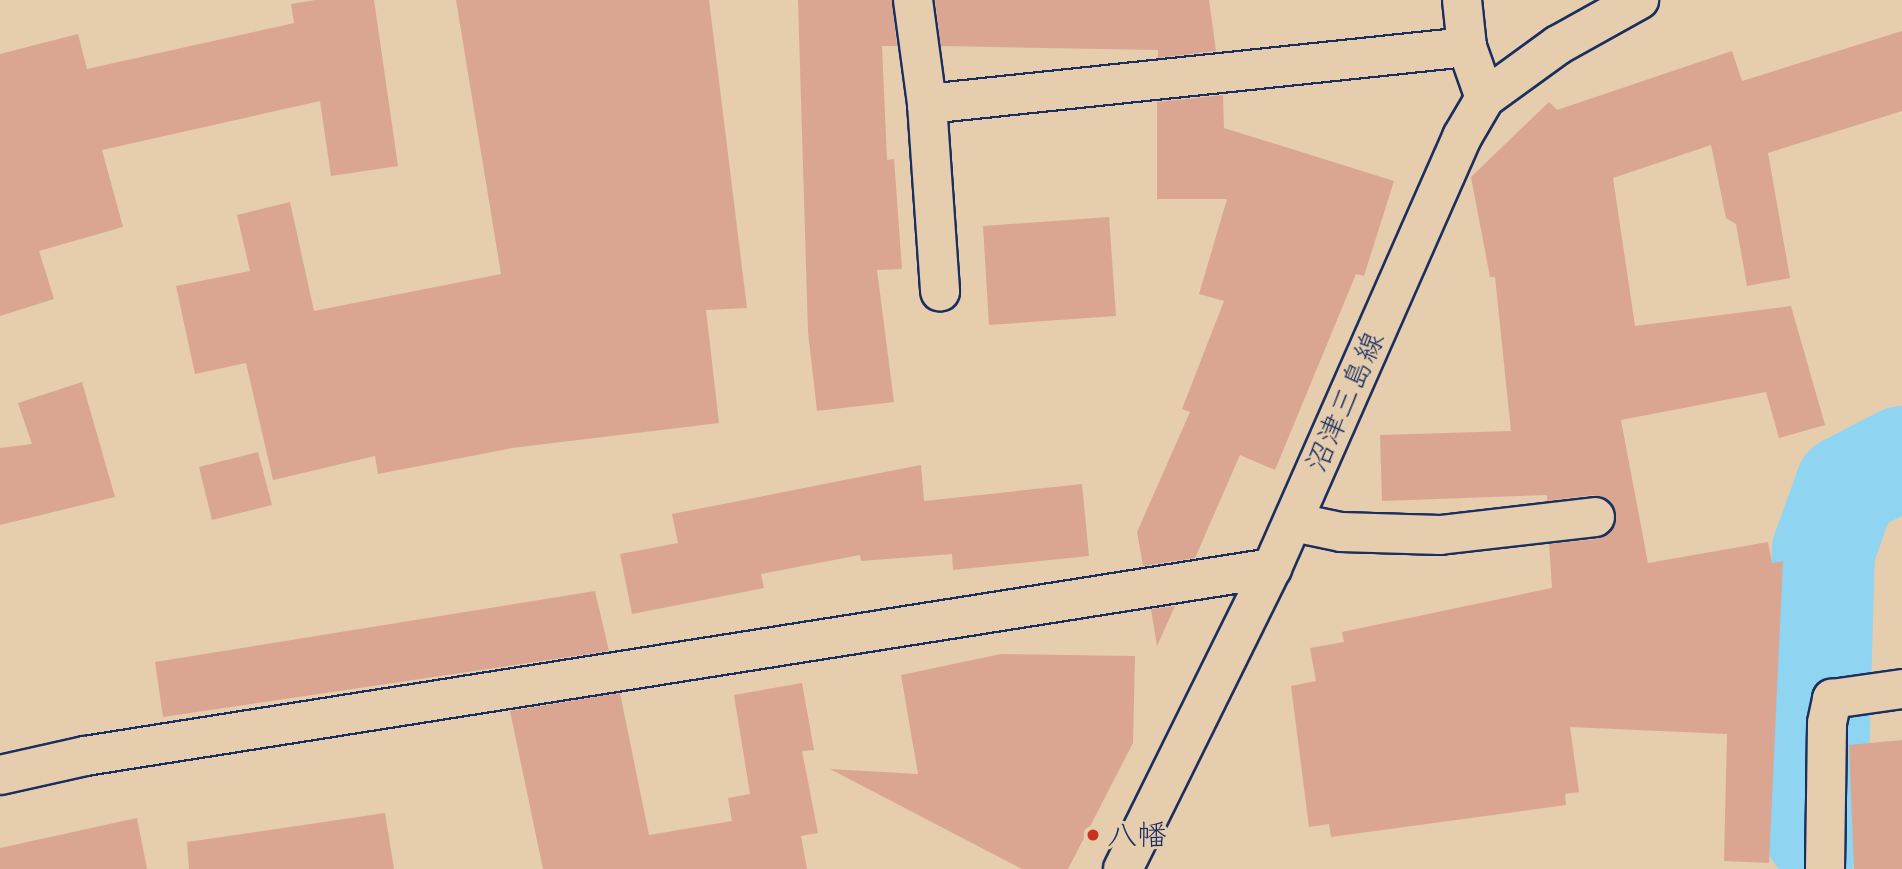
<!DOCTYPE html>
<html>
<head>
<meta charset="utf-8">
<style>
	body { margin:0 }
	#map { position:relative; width:1902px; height:869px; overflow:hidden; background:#e5cdae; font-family:Caveat,"Klee One",sans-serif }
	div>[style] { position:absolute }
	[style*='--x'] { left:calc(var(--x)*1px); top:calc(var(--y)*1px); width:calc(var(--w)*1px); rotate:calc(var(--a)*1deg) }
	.river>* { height:103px; margin:-51.5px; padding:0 51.5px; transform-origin:51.5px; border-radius:51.5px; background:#8fd4f0 }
	.building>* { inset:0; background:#dba691 }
	.roads { filter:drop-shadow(2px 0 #1b2f5e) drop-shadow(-2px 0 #1b2f5e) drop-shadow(0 2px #1b2f5e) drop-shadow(0 -2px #1b2f5e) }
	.minor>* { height:38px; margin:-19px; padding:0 19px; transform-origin:19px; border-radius:19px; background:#e5cdae }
	.secondary>* { height:38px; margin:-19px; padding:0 19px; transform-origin:19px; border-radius:19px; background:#e5cdae }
	.dots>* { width:19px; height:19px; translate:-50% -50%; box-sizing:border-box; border:4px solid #e5cdae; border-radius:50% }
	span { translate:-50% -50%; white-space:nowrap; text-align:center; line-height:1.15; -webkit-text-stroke:6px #e5cdae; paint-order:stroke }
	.street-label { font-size:30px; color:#1b2f5e }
	.poi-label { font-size:30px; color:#1b2f5e }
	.left { translate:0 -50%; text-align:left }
</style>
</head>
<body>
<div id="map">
	<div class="river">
		<i style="--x:1815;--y:832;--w:282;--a:-88.4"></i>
		<i style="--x:1823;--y:550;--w:68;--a:-70.2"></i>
		<i style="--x:1846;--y:486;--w:63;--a:-27.4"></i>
	</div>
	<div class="building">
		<i style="clip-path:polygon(315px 0,374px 0,398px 166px,331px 176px,320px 101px,102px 150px,123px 227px,39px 251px,54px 299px,0 316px,0 54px,78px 34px,87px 69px,294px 23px,291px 4px)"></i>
		<i style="clip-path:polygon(456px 0,709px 0,747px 308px,706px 310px,719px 423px,512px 448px,378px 474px,375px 456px,273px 480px,246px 363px,195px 374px,176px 286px,250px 271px,237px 215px,290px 202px,314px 311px,501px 274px)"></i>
		<i style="clip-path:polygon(798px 0,892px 0,897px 46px,882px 46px,887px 160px,894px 159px,902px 269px,877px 270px,894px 402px,817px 411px,808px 332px)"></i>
		<i style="clip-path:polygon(935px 0,1209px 0,1216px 51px,1158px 58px,1158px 50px,941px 46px)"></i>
		<i style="clip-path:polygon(1902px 31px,1902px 111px,1768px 153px,1790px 278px,1747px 286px,1736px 224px,1726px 218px,1711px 145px,1613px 178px,1635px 326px,1791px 306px,1825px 425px,1779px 438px,1766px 392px,1621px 420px,1648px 563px,1768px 542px,1772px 563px,1783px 561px,1769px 863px,1724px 861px,1727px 734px,1570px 727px,1579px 792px,1565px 794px,1566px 805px,1331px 837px,1329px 824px,1309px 827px,1291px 686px,1316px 681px,1310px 648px,1344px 642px,1342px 632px,1552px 588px,1549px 544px,1598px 539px,1615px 525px,1612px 503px,1593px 495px,1547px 501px,1547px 495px,1382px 501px,1380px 435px,1511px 431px,1495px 277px,1490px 277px,1471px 177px,1549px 102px,1557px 110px,1732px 51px,1742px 81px)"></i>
		<i style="clip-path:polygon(1223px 95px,1224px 128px,1394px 181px,1364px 276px,1356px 274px,1275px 470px,1240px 455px,1195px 558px,1143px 566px,1137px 532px,1190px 412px,1182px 409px,1224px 301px,1199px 294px,1227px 199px,1157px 199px,1157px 102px)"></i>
		<i style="clip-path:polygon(1109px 217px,1116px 316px,989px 325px,983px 226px)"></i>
		<i style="clip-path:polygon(82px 382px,115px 497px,0 525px,0 448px,32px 444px,18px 403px)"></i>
		<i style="clip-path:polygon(258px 452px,272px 505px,212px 520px,199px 467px)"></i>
		<i style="clip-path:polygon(921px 465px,924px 501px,1082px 484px,1089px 556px,953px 570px,952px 554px,861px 561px,860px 555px,761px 574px,764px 588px,632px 614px,620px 554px,678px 543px,672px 514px)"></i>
		<i style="clip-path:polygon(595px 591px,609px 651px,163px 717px,155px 662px)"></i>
		<i style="clip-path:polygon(1175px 606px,1157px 646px,1151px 609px)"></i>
		<i style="clip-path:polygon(1001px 654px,1135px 656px,1133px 743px,1068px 869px,1022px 869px,830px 769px,918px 774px,901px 675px)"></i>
		<i style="clip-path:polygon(802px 683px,814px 750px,802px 751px,818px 833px,801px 836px,807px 869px,543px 869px,510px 711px,620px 693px,649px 835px,732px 821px,728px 798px,750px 794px,734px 695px)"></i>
		<i style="clip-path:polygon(1902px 740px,1902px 869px,1854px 869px,1849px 745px)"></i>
		<i style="clip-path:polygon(385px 813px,394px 869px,189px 869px,187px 842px)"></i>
		<i style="clip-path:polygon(137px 818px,147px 869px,0 869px,0 848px)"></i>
	</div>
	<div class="roads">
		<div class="minor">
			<i style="--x:913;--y:0;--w:105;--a:82.3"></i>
			<i style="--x:927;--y:104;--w:188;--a:86"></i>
			<i style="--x:1462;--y:0;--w:47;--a:83.9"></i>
			<i style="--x:1467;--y:47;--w:54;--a:70.6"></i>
			<i style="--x:927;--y:104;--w:543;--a:-6.03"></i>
			<i style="--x:1293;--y:522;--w:49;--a:11.8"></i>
			<i style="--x:1341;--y:532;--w:99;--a:1.7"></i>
			<i style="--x:1440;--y:535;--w:156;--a:-6.6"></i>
			<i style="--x:0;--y:775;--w:87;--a:-12.6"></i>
			<i style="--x:85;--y:756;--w:1202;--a:-9"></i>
			<i style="--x:1825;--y:869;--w:146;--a:-89.2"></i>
			<i style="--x:1827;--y:723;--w:25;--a:-78"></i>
			<i style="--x:1832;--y:699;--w:71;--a:-8.1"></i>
		</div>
		<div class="secondary">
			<i style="--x:1123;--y:869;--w:336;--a:-63.7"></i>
			<i style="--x:1272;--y:568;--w:471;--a:-66.2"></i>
			<i style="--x:1462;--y:137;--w:45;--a:-59.5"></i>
			<i style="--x:1485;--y:98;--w:90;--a:-36"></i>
			<i style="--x:1558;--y:45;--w:93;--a:-29.1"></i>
		</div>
	</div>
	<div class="dots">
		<i style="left:1093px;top:835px;background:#c8321e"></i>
	</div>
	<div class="street-label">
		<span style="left:1345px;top:402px;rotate:-66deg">沼津三島線</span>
	</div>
	<div class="poi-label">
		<span class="left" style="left:1107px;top:835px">八幡</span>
	</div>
</div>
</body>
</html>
